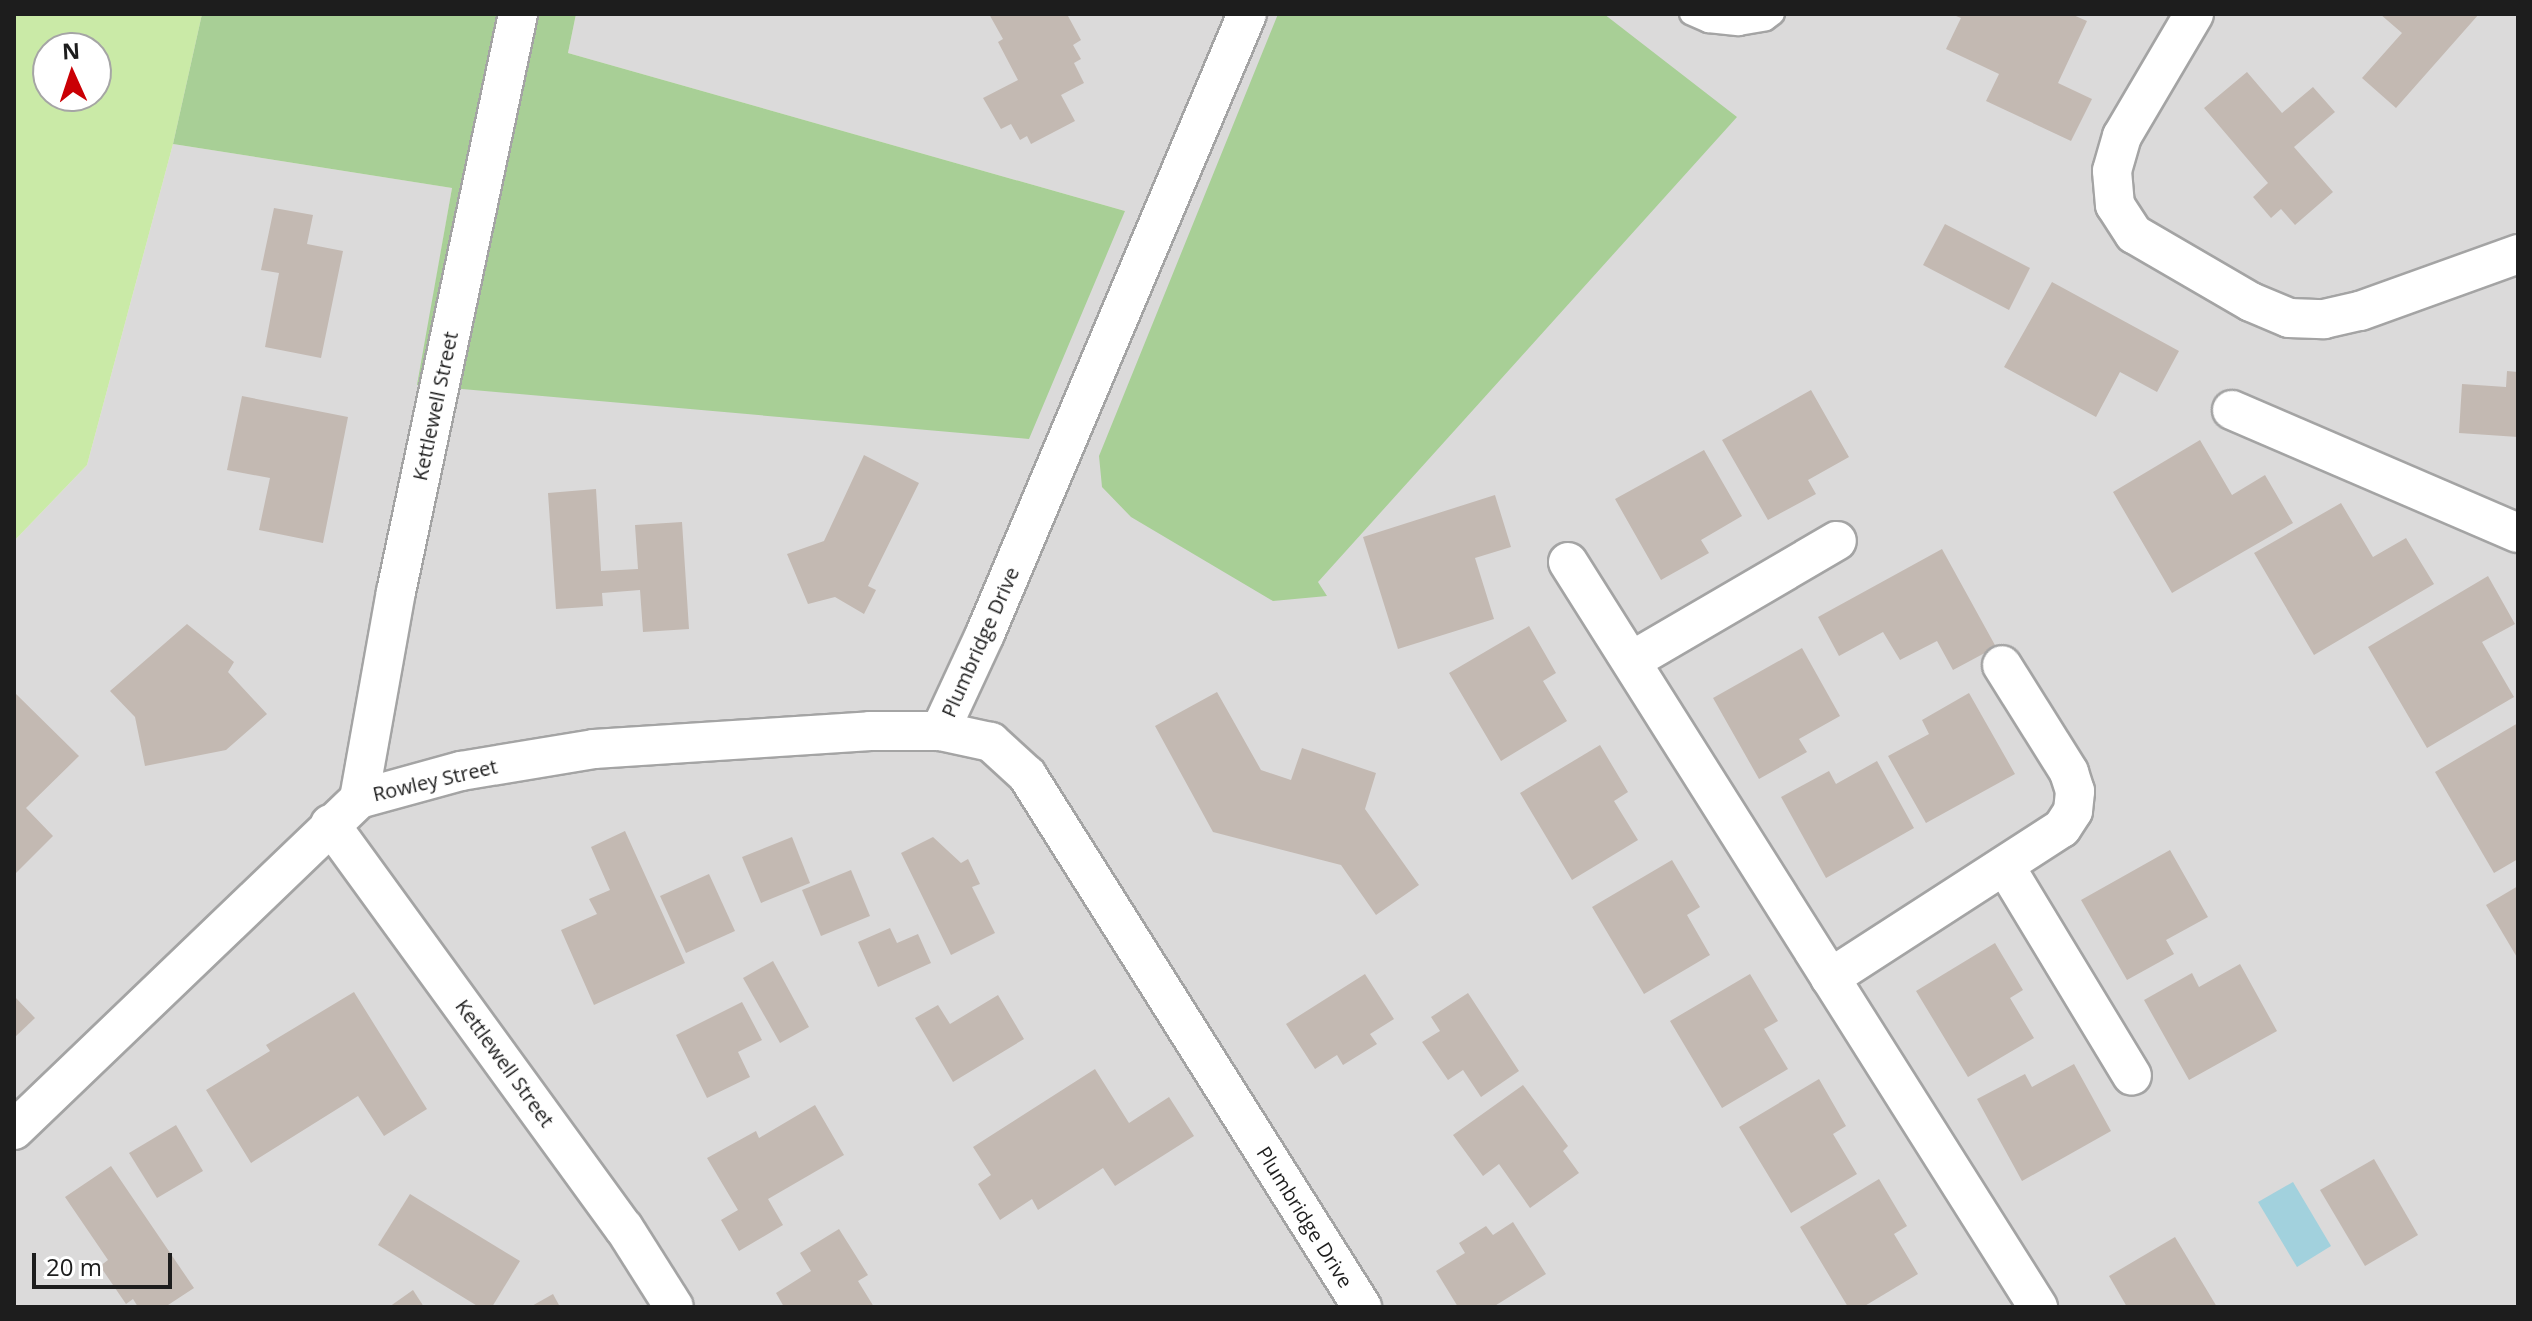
<!DOCTYPE html>
<html>
<head>
<meta charset="utf-8">
<style>
	body { margin:0 }
	#map { position:relative; width:2532px; height:1321px; overflow:hidden; background:#efeae3; font-family:"Open Sans",sans-serif }
	div>[style] { position:absolute }
	[style*='--x'] { left:calc(var(--x)*1px); top:calc(var(--y)*1px); width:calc(var(--w)*1px); rotate:calc(var(--a)*1deg) }
	.residential>* { inset:0; background:#dbdada }
	.grass>* { inset:0; background:#caeaa7 }
	.forest>* { inset:0; background:#a8cf96 }
	.water>* { inset:0; background:#a2d1dd }
	.building>* { inset:0; background:#c3b9b2 }
	.roads { filter:drop-shadow(2px 0 #a4a4a4) drop-shadow(-2px 0 #a4a4a4) drop-shadow(0 2px #a4a4a4) drop-shadow(0 -2px #a4a4a4) }
	.lane>* { height:20px; margin:-10px; padding:0 10px; transform-origin:10px; border-radius:10px; background:#fff }
	.street>* { height:38px; margin:-19px; padding:0 19px; transform-origin:19px; border-radius:19px; background:#fff }
	span { translate:-50% -50%; white-space:nowrap; text-align:center; line-height:1.15; -webkit-text-stroke:8px #fff; paint-order:stroke }
	.street-label { font-size:20px; color:#1d1d1d }
	.frame { position:absolute; inset:0; border:16px solid #1d1d1d; pointer-events:none }
	.north { position:absolute; left:32px; top:32px; width:80px; height:80px; box-sizing:border-box; background:#fff; border:2px solid #a5a5a5; border-radius:50%; rotate:357deg; font-size:22px; font-weight:700; line-height:32px; text-align:center; color:#1d1d1d }
	.north::after { content:''; display:block; margin:auto; width:28px; height:36px; background:#ca0005; clip-path:polygon(50% 0,100% 100%,50% 72%,0 100%) }
	.scale { position:absolute; left:32px; top:1253px; width:140px; height:36px; box-sizing:border-box; border:4px solid #1d1d1d; border-top:0; padding-left:10px; font-size:24px; line-height:28px; white-space:nowrap; color:#1d1d1d; -webkit-text-stroke:6px #fff; paint-order:stroke }
</style>
</head>
<body>
<div id="map">
	<div class="residential">
		<i style="clip-path:polygon(576px 14px,2518px 14px,2518px 1307px,14px 1307px,14px 541px,87px 465px,173px 144px,452px 188px,418px 384px,1125px 211px,568px 53px)"></i>
	</div>
	<div class="grass">
		<i style="clip-path:polygon(evenodd,14px 14px,202px 14px,173px 144px,87px 465px,14px 541px,14px 14px,48px 48px,96px 48px,96px 96px,48px 96px,48px 48px)"></i>
	</div>
	<div class="forest">
		<i style="clip-path:polygon(202px 14px,576px 14px,568px 53px,1125px 211px,1029px 439px,417px 385px,452px 188px,173px 144px)"></i>
		<i style="clip-path:polygon(1278px 14px,1604px 14px,1737px 117px,1318px 582px,1327px 596px,1273px 601px,1131px 517px,1102px 487px,1099px 456px)"></i>
	</div>
	<div class="water">
		<i style="clip-path:polygon(2293px 1182px,2331px 1246px,2297px 1267px,2258px 1202px)"></i>
	</div>
	<div class="building">
		<i style="clip-path:polygon(989px 14px,1072px 14px,1068px 16px,1081px 40px,1073px 45px,1081px 59px,1074px 63px,1084px 83px,1061px 95px,1075px 121px,1031px 144px,1027px 136px,1020px 140px,1011px 124px,1001px 129px,983px 98px,1018px 80px,998px 42px,1003px 39px)"></i>
		<i style="clip-path:polygon(1951px 14px,2071px 14px,2087px 21px,2058px 83px,2092px 99px,2071px 141px,1986px 101px,1999px 74px,1946px 49px,1961px 18px)"></i>
		<i style="clip-path:polygon(2380px 14px,2479px 14px,2396px 108px,2362px 78px,2402px 33px)"></i>
		<i style="clip-path:polygon(2247px 72px,2282px 113px,2313px 87px,2335px 112px,2294px 147px,2333px 192px,2295px 225px,2281px 209px,2271px 218px,2253px 197px,2268px 183px,2204px 108px)"></i>
		<i style="clip-path:polygon(274px 208px,313px 215px,307px 244px,343px 251px,321px 358px,265px 347px,279px 273px,261px 270px)"></i>
		<i style="clip-path:polygon(1945px 224px,2030px 268px,2009px 310px,1923px 265px)"></i>
		<i style="clip-path:polygon(2052px 282px,2179px 351px,2157px 392px,2120px 372px,2096px 417px,2004px 367px)"></i>
		<i style="clip-path:polygon(2507px 371px,2518px 372px,2518px 437px,2459px 433px,2462px 384px,2506px 387px)"></i>
		<i style="clip-path:polygon(1811px 390px,1849px 457px,1808px 480px,1816px 494px,1768px 520px,1722px 440px)"></i>
		<i style="clip-path:polygon(242px 396px,348px 417px,323px 543px,259px 530px,270px 478px,227px 470px)"></i>
		<i style="clip-path:polygon(2200px 440px,2232px 495px,2265px 475px,2293px 523px,2172px 593px,2113px 492px)"></i>
		<i style="clip-path:polygon(1704px 450px,1742px 516px,1701px 540px,1709px 553px,1661px 580px,1615px 499px)"></i>
		<i style="clip-path:polygon(864px 455px,919px 483px,868px 586px,876px 590px,864px 614px,835px 597px,808px 604px,787px 554px,824px 541px)"></i>
		<i style="clip-path:polygon(596px 489px,601px 571px,638px 569px,635px 525px,682px 522px,689px 629px,643px 632px,640px 590px,602px 593px,603px 606px,556px 609px,548px 493px)"></i>
		<i style="clip-path:polygon(1495px 495px,1511px 547px,1475px 558px,1494px 619px,1398px 649px,1363px 537px)"></i>
		<i style="clip-path:polygon(2341px 503px,2373px 557px,2406px 538px,2434px 584px,2314px 655px,2254px 553px)"></i>
		<i style="clip-path:polygon(1942px 549px,1996px 647px,1953px 670px,1937px 641px,1900px 660px,1883px 632px,1839px 656px,1818px 617px)"></i>
		<i style="clip-path:polygon(2488px 576px,2515px 624px,2482px 642px,2514px 697px,2427px 748px,2368px 647px)"></i>
		<i style="clip-path:polygon(187px 624px,234px 662px,228px 672px,267px 714px,226px 750px,145px 766px,135px 717px,110px 691px)"></i>
		<i style="clip-path:polygon(1529px 626px,1556px 673px,1543px 681px,1567px 721px,1501px 761px,1449px 673px)"></i>
		<i style="clip-path:polygon(1802px 648px,1840px 716px,1799px 739px,1807px 752px,1759px 779px,1713px 698px)"></i>
		<i style="clip-path:polygon(14px 692px,79px 756px,26px 808px,53px 836px,14px 875px)"></i>
		<i style="clip-path:polygon(1217px 692px,1261px 770px,1291px 780px,1302px 748px,1376px 773px,1365px 809px,1419px 885px,1376px 915px,1341px 865px,1213px 832px,1155px 726px)"></i>
		<i style="clip-path:polygon(1969px 693px,2015px 774px,1926px 823px,1888px 756px,1929px 734px,1922px 720px)"></i>
		<i style="clip-path:polygon(2518px 723px,2518px 859px,2494px 873px,2435px 772px)"></i>
		<i style="clip-path:polygon(1600px 745px,1628px 792px,1614px 801px,1638px 840px,1572px 880px,1520px 793px)"></i>
		<i style="clip-path:polygon(1877px 761px,1914px 828px,1826px 878px,1781px 797px,1829px 771px,1836px 784px)"></i>
		<i style="clip-path:polygon(625px 831px,685px 963px,594px 1005px,561px 930px,597px 914px,589px 899px,610px 890px,591px 847px)"></i>
		<i style="clip-path:polygon(792px 837px,810px 883px,761px 903px,742px 857px)"></i>
		<i style="clip-path:polygon(933px 837px,961px 863px,968px 859px,980px 884px,972px 887px,995px 933px,951px 955px,901px 853px)"></i>
		<i style="clip-path:polygon(2170px 850px,2208px 917px,2166px 940px,2174px 954px,2127px 980px,2081px 900px)"></i>
		<i style="clip-path:polygon(1672px 860px,1700px 907px,1687px 915px,1710px 955px,1644px 994px,1592px 907px)"></i>
		<i style="clip-path:polygon(851px 870px,870px 916px,821px 936px,802px 890px)"></i>
		<i style="clip-path:polygon(709px 874px,735px 931px,686px 953px,660px 896px)"></i>
		<i style="clip-path:polygon(2518px 886px,2518px 959px,2486px 905px)"></i>
		<i style="clip-path:polygon(890px 928px,897px 943px,918px 934px,931px 963px,878px 987px,858px 942px)"></i>
		<i style="clip-path:polygon(1995px 943px,2023px 990px,2010px 998px,2034px 1038px,1968px 1077px,1916px 991px)"></i>
		<i style="clip-path:polygon(773px 961px,809px 1027px,780px 1043px,743px 978px)"></i>
		<i style="clip-path:polygon(2240px 964px,2277px 1031px,2189px 1080px,2144px 1000px,2192px 973px,2199px 987px)"></i>
		<i style="clip-path:polygon(1365px 974px,1394px 1019px,1370px 1034px,1377px 1044px,1343px 1065px,1337px 1055px,1315px 1069px,1286px 1024px)"></i>
		<i style="clip-path:polygon(1750px 974px,1778px 1021px,1764px 1029px,1788px 1069px,1722px 1108px,1670px 1021px)"></i>
		<i style="clip-path:polygon(354px 992px,427px 1109px,384px 1136px,358px 1096px,251px 1163px,206px 1090px,270px 1051px,266px 1045px)"></i>
		<i style="clip-path:polygon(1468px 993px,1519px 1071px,1481px 1097px,1463px 1070px,1448px 1080px,1422px 1042px,1440px 1031px,1431px 1017px)"></i>
		<i style="clip-path:polygon(998px 995px,1024px 1039px,953px 1082px,915px 1018px,938px 1005px,950px 1024px)"></i>
		<i style="clip-path:polygon(14px 996px,35px 1018px,14px 1038px)"></i>
		<i style="clip-path:polygon(742px 1002px,762px 1040px,738px 1052px,750px 1077px,707px 1098px,676px 1035px)"></i>
		<i style="clip-path:polygon(2074px 1064px,2111px 1131px,2022px 1181px,1977px 1099px,2025px 1074px,2032px 1087px)"></i>
		<i style="clip-path:polygon(1095px 1069px,1129px 1123px,1169px 1097px,1194px 1136px,1115px 1186px,1103px 1168px,1038px 1210px,1032px 1199px,1000px 1220px,978px 1184px,991px 1175px,973px 1147px)"></i>
		<i style="clip-path:polygon(1819px 1079px,1846px 1126px,1833px 1134px,1857px 1174px,1791px 1213px,1739px 1127px)"></i>
		<i style="clip-path:polygon(1523px 1085px,1568px 1146px,1563px 1151px,1579px 1173px,1530px 1208px,1499px 1164px,1483px 1176px,1453px 1135px)"></i>
		<i style="clip-path:polygon(815px 1105px,844px 1155px,768px 1199px,783px 1225px,739px 1251px,721px 1220px,738px 1210px,707px 1158px,756px 1131px,759px 1138px)"></i>
		<i style="clip-path:polygon(176px 1125px,203px 1171px,157px 1198px,129px 1153px)"></i>
		<i style="clip-path:polygon(2374px 1159px,2418px 1235px,2365px 1266px,2320px 1190px)"></i>
		<i style="clip-path:polygon(111px 1166px,194px 1288px,165px 1307px,138px 1307px,133px 1299px,126px 1304px,100px 1266px,108px 1260px,65px 1197px)"></i>
		<i style="clip-path:polygon(1879px 1179px,1907px 1226px,1894px 1234px,1918px 1274px,1863px 1307px,1848px 1307px,1800px 1227px)"></i>
		<i style="clip-path:polygon(410px 1194px,520px 1261px,492px 1307px,479px 1307px,378px 1245px)"></i>
		<i style="clip-path:polygon(1513px 1222px,1546px 1274px,1493px 1307px,1458px 1307px,1436px 1271px,1465px 1253px,1459px 1243px,1486px 1226px,1493px 1235px)"></i>
		<i style="clip-path:polygon(839px 1229px,868px 1275px,858px 1281px,874px 1307px,784px 1307px,776px 1293px,811px 1271px,800px 1253px)"></i>
		<i style="clip-path:polygon(2175px 1237px,2217px 1307px,2127px 1307px,2109px 1276px)"></i>
		<i style="clip-path:polygon(413px 1290px,424px 1307px,389px 1307px)"></i>
		<i style="clip-path:polygon(553px 1294px,560px 1307px,530px 1307px)"></i>
	</div>
	<div class="roads">
		<div class="lane">
			<i style="--x:1690;--y:14;--w:20;--a:24"></i>
			<i style="--x:1708;--y:22;--w:31;--a:6"></i>
			<i style="--x:1739;--y:25;--w:27;--a:-10"></i>
			<i style="--x:1766;--y:20;--w:10;--a:-37"></i>
		</div>
		<div class="street">
			<i style="--x:2194;--y:14;--w:142;--a:120.5"></i>
			<i style="--x:2122;--y:136;--w:36;--a:106"></i>
			<i style="--x:2112;--y:171;--w:34;--a:85"></i>
			<i style="--x:2115;--y:205;--w:35;--a:57"></i>
			<i style="--x:2134;--y:234;--w:135;--a:30.2"></i>
			<i style="--x:2251;--y:302;--w:41;--a:22.8"></i>
			<i style="--x:2289;--y:318;--w:35;--a:2"></i>
			<i style="--x:2324;--y:319;--w:37;--a:-13"></i>
			<i style="--x:2360;--y:311;--w:168;--a:-19.8"></i>
			<i style="--x:2232;--y:410;--w:311;--a:23.3"></i>
			<i style="--x:1568;--y:562;--w:881;--a:57.75"></i>
			<i style="--x:1633;--y:660;--w:236;--a:-30.3"></i>
			<i style="--x:940;--y:731;--w:107;--a:-65.1"></i>
			<i style="--x:985;--y:634;--w:673;--a:-67.09"></i>
			<i style="--x:359;--y:799;--w:210;--a:-79.9"></i>
			<i style="--x:396;--y:592;--w:591;--a:-78.08"></i>
			<i style="--x:330;--y:824;--w:500;--a:54"></i>
			<i style="--x:624;--y:1228;--w:93;--a:57.7"></i>
			<i style="--x:2005;--y:866;--w:245;--a:58.8"></i>
			<i style="--x:1830;--y:978;--w:276;--a:-32.9"></i>
			<i style="--x:2062;--y:828;--w:20;--a:-57"></i>
			<i style="--x:2073;--y:811;--w:20;--a:-84"></i>
			<i style="--x:2075;--y:791;--w:20;--a:-108"></i>
			<i style="--x:2069;--y:772;--w:126;--a:-122.1"></i>
			<i style="--x:14;--y:1130;--w:478;--a:-43.8"></i>
			<i style="--x:359;--y:799;--w:106;--a:-15.4"></i>
			<i style="--x:461;--y:771;--w:135;--a:-9.4"></i>
			<i style="--x:594;--y:749;--w:277;--a:-3.7"></i>
			<i style="--x:870;--y:731;--w:70;--a:0"></i>
			<i style="--x:940;--y:731;--w:52;--a:12.2"></i>
			<i style="--x:991;--y:742;--w:49;--a:42.5"></i>
			<i style="--x:1027;--y:775;--w:629;--a:57.8"></i>
		</div>
	</div>
	<div class="street-label">
		<span style="left:435px;top:406px;rotate:-78deg">Kettlewell Street</span>
		<span style="left:980px;top:642px;rotate:-66deg">Plumbridge Drive</span>
		<span style="left:435px;top:780px;rotate:-13deg">Rowley Street</span>
		<span style="left:505px;top:1063px;rotate:54deg">Kettlewell Street</span>
		<span style="left:1305px;top:1217px;rotate:58deg">Plumbridge Drive</span>
	</div>
	<div class="frame"></div>
	<div class="north">N</div>
	<div class="scale">20 m</div>
</div>
</body>
</html>
